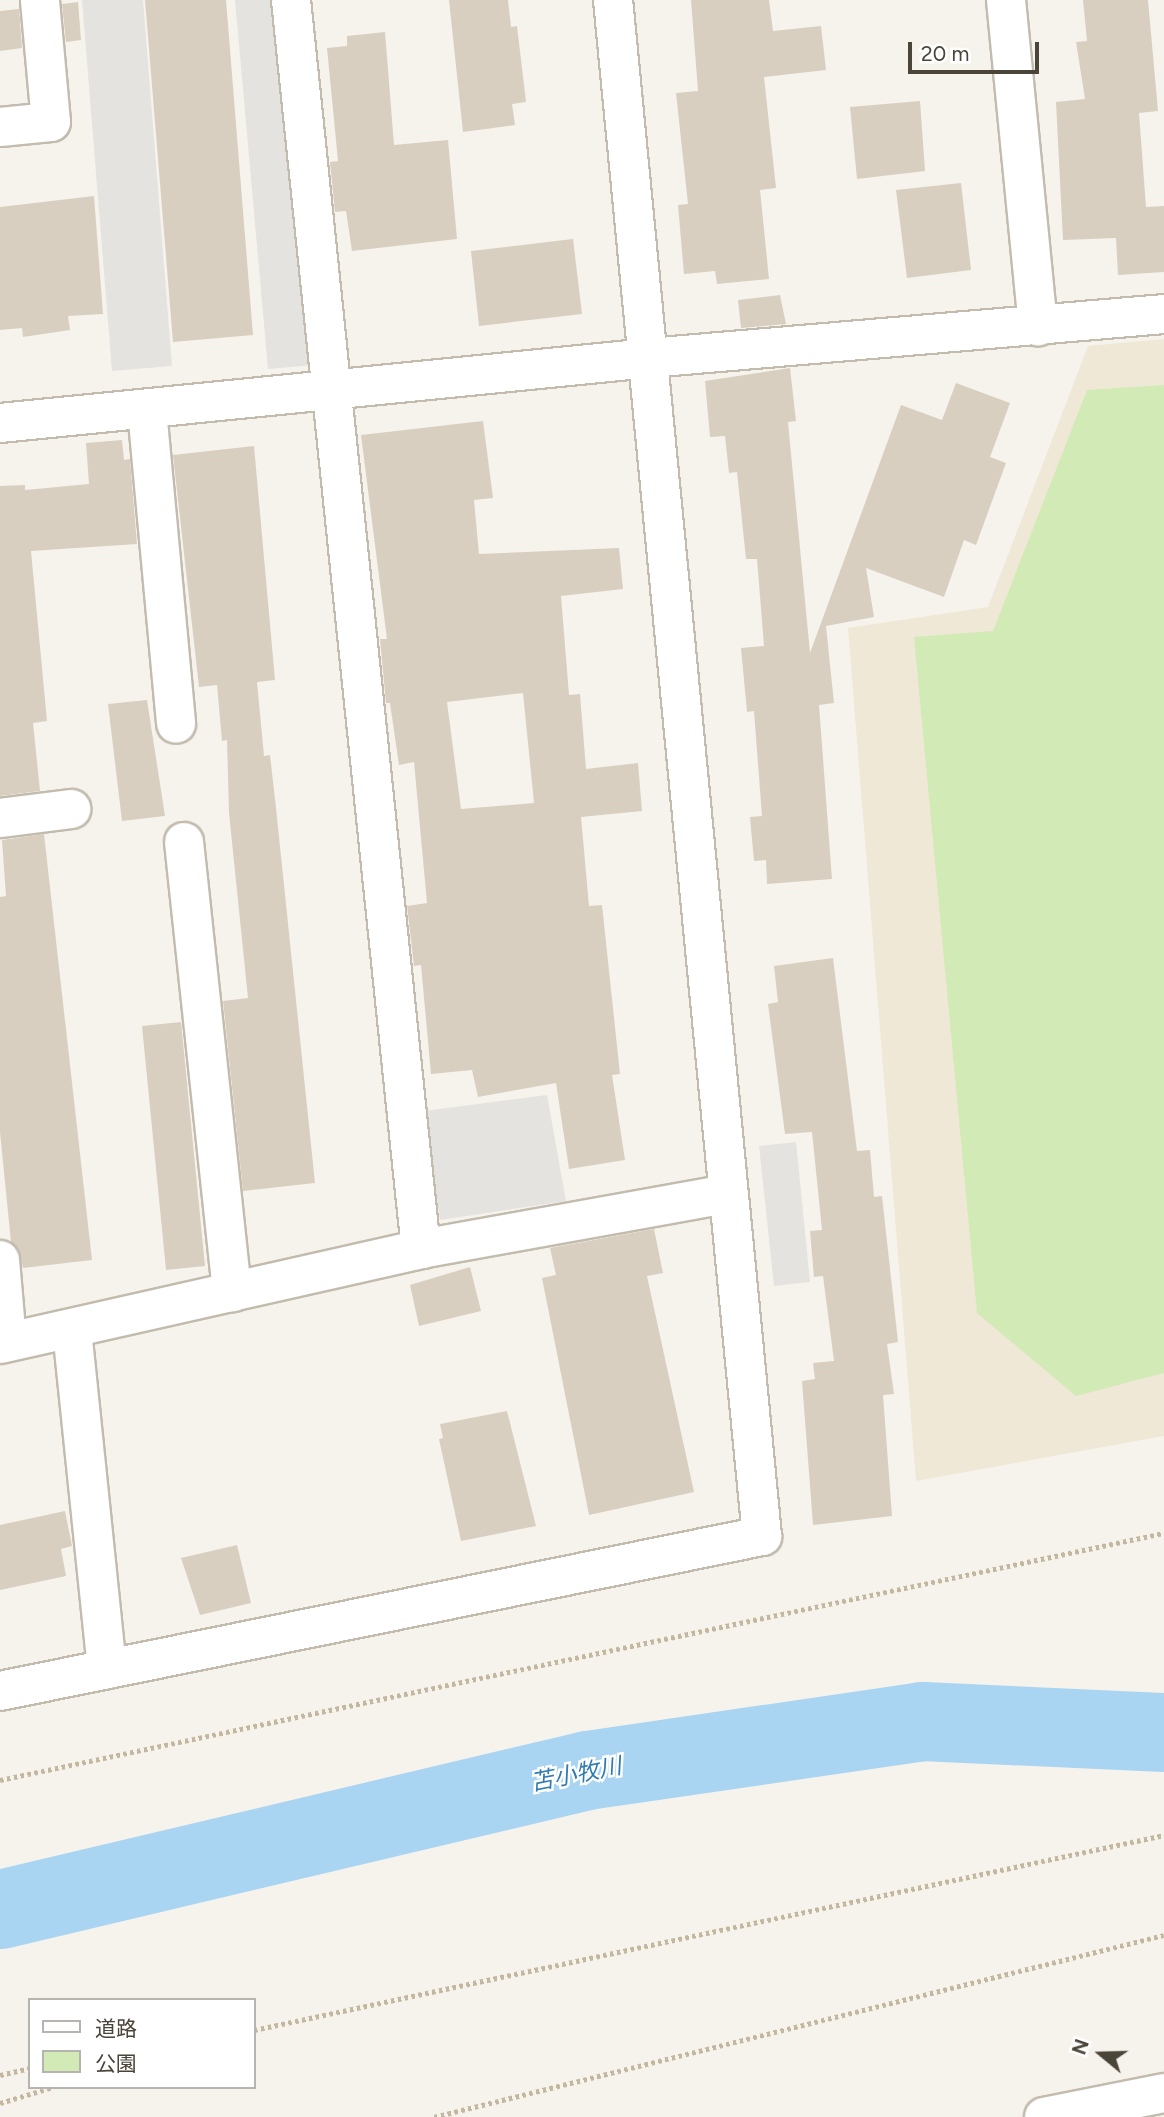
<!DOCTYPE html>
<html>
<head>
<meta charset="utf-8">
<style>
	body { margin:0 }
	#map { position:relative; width:1164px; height:2117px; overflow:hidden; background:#f6f3ec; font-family:Figtree,"Noto Sans JP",sans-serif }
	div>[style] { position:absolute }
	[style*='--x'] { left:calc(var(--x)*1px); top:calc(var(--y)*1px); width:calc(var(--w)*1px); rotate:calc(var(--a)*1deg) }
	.education>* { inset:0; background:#efe8d6 }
	.green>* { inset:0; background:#d2eab5 }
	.parking>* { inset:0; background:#e5e3e0 }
	.river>* { height:79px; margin:-39.5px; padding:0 39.5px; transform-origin:39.5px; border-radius:39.5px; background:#a9d4f2 }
	.building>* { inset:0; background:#d8cfc1 }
	.path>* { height:4.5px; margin-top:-2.25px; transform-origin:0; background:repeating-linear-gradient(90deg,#c4b79f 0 3.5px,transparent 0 7px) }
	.roads { filter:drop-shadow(2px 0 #c2bbae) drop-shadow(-2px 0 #c2bbae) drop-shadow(0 2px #c2bbae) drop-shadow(0 -2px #c2bbae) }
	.minor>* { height:38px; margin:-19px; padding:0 19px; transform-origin:19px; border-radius:19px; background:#fff }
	span { translate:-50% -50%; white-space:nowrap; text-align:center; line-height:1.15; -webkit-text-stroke:5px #fff; paint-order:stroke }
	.water-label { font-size:23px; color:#2e7ab2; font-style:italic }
	.legend { position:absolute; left:28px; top:1998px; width:228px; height:91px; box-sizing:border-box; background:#fff; border:2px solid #b7b4b0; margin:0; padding:9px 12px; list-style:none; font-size:21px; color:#4b4439 }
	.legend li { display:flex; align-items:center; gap:14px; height:35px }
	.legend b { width:35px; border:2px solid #b7b4b0 }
	.north { position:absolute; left:1066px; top:2019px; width:70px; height:70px; -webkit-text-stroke:5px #fff; paint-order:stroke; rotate:289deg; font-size:19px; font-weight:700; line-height:28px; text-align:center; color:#4b4439 }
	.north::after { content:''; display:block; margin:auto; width:24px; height:32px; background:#4b4439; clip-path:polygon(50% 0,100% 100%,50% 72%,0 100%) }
	.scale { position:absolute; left:908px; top:42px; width:131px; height:32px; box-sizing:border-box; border:4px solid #4b4439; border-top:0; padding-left:9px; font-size:21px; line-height:24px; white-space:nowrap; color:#4b4439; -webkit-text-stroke:5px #fff; paint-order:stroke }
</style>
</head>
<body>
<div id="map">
	<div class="education">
		<i style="clip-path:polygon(1164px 339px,1164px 1436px,916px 1481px,848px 628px,988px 607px,1088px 346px)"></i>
	</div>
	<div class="green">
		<i style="clip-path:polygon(1164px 385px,1164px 1373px,1076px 1396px,977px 1313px,914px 637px,993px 631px,1087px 390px)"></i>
	</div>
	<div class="parking">
		<i style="clip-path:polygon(82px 0,143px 0,172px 366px,112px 371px)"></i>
		<i style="clip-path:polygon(235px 0,281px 0,313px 365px,268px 369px)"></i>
		<i style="clip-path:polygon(547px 1095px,566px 1201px,440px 1220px,424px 1111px)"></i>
		<i style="clip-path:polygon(796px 1142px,810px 1282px,774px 1286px,759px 1146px)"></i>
	</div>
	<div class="river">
		<i style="--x:0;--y:1909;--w:603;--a:-13.32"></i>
		<i style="--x:587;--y:1770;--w:339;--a:-8.3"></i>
		<i style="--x:922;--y:1721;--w:242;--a:2.6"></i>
	</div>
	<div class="building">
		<i style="clip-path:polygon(145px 0,226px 0,253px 335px,173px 342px)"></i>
		<i style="clip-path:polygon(449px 0,508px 0,511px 27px,517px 26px,526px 102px,512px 104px,515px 125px,463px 132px)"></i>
		<i style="clip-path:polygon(691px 0,769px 0,773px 31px,821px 26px,826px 70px,764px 77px,776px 188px,760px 190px,769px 279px,717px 284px,715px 271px,684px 274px,678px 205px,688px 204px,676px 93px,698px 91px)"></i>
		<i style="clip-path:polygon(1083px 0,1148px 0,1158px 111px,1139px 113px,1146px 207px,1164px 206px,1164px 272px,1118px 275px,1116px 238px,1063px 240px,1056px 102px,1085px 99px,1076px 42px,1087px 41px)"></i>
		<i style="clip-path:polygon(78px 2px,81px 40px,66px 42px,62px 4px)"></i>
		<i style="clip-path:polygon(19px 9px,22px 48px,0 51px,0 11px)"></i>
		<i style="clip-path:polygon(385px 32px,394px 145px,448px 140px,457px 239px,352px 251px,346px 211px,335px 212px,330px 162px,338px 161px,327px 48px,347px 46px,347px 36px)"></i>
		<i style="clip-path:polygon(920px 101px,925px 171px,857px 179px,850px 107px)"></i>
		<i style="clip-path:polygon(961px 183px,971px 270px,907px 278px,896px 190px)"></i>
		<i style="clip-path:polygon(94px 196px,103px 314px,68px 316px,70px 330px,23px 337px,22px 328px,0 330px,0 207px)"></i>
		<i style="clip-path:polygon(573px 239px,582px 314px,479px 326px,471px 251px)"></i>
		<i style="clip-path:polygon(780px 295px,786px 324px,741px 328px,738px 300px)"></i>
		<i style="clip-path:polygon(790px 368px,796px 421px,788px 422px,810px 653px,901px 405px,942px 420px,956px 383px,1010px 403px,990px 457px,1006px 463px,976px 545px,964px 540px,944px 597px,866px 568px,874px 617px,826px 626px,834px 703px,819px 705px,832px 879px,767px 884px,766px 860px,754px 861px,750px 817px,762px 816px,754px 711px,747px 712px,741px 648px,764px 646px,757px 559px,746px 559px,737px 472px,729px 473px,725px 436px,710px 437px,705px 381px)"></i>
		<i style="clip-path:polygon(evenodd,483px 421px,493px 498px,474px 500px,479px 554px,619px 548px,623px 589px,561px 596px,569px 695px,580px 694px,586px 769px,638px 763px,642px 811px,581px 817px,589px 906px,602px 905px,620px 1074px,612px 1075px,625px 1160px,569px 1169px,556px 1083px,478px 1097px,472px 1070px,431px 1074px,421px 965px,414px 966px,407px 906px,427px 903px,414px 762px,399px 765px,390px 703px,386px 703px,380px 639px,387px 639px,361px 435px,483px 421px,523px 693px,534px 803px,461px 809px,447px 702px,523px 693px)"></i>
		<i style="clip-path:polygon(122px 440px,124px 460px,130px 459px,137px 544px,31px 551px,47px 721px,33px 723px,40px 791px,0 796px,0 486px,25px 485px,25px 490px,89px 484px,86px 443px)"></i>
		<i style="clip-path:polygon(254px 446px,275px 680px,257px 682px,264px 756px,270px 755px,276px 808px,315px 1183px,243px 1191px,223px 1001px,248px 998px,229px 813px,227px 740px,222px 741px,217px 685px,199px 687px,173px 455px)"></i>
		<i style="clip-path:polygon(147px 700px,165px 816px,122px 821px,108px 704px)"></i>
		<i style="clip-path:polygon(44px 834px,92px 1260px,23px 1268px,18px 1248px,11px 1242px,0 1132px,0 897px,6px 896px,2px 840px)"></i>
		<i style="clip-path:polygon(833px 958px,857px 1151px,870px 1150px,874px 1197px,882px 1196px,898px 1342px,887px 1344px,894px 1394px,883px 1395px,892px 1516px,813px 1525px,802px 1381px,815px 1379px,813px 1363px,834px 1361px,823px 1276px,814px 1277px,810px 1231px,822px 1230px,812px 1132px,785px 1134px,768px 1004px,778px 1002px,774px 966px)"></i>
		<i style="clip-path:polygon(181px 1022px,205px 1266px,166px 1270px,142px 1026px)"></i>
		<i style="clip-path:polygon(654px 1229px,663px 1273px,647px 1276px,694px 1492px,589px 1515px,542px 1278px,556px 1275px,550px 1248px)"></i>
		<i style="clip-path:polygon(470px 1267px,481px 1311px,419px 1326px,410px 1285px)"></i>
		<i style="clip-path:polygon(507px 1411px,536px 1526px,461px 1541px,439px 1439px,443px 1438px,440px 1424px)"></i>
		<i style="clip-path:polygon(65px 1511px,72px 1546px,61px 1549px,66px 1576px,0 1590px,0 1525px)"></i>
		<i style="clip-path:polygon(237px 1545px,251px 1603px,200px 1615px,181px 1558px)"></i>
	</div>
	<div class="path">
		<i style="--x:0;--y:1780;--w:1190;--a:-11.98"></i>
		<i style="--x:254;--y:2030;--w:931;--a:-12.09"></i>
		<i style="--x:0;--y:2075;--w:31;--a:-13"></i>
		<i style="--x:0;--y:2103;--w:55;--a:-16.8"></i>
		<i style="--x:434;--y:2117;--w:752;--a:-14"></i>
	</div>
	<div class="roads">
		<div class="minor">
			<i style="--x:291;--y:0;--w:1256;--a:84.06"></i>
			<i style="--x:1006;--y:0;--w:328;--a:84.4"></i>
			<i style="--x:0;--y:127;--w:51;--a:-5.6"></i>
			<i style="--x:51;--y:122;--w:122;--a:-95.2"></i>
			<i style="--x:147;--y:410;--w:315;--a:84.7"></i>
			<i style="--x:0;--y:423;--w:652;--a:-5.72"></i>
			<i style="--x:649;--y:358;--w:517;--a:-4.88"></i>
			<i style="--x:0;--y:818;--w:72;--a:-7.2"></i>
			<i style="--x:184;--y:842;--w:453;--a:83.9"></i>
			<i style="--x:0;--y:1260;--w:82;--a:85.1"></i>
			<i style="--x:72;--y:1330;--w:341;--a:84.1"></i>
			<i style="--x:0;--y:1344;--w:432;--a:-12.7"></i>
			<i style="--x:421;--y:1249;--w:312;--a:-10.2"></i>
			<i style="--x:0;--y:1691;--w:778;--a:-11.5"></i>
			<i style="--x:762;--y:1536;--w:1543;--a:-95.54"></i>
			<i style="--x:1044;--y:2117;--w:122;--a:-11.3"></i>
		</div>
	</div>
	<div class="water-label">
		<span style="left:576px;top:1774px;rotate:-11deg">苫小牧川</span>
	</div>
	<ul class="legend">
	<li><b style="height:9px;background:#fff"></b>道路</li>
	<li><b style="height:19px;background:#d2eab5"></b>公園</li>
	</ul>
	<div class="north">N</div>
	<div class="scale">20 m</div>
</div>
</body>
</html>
